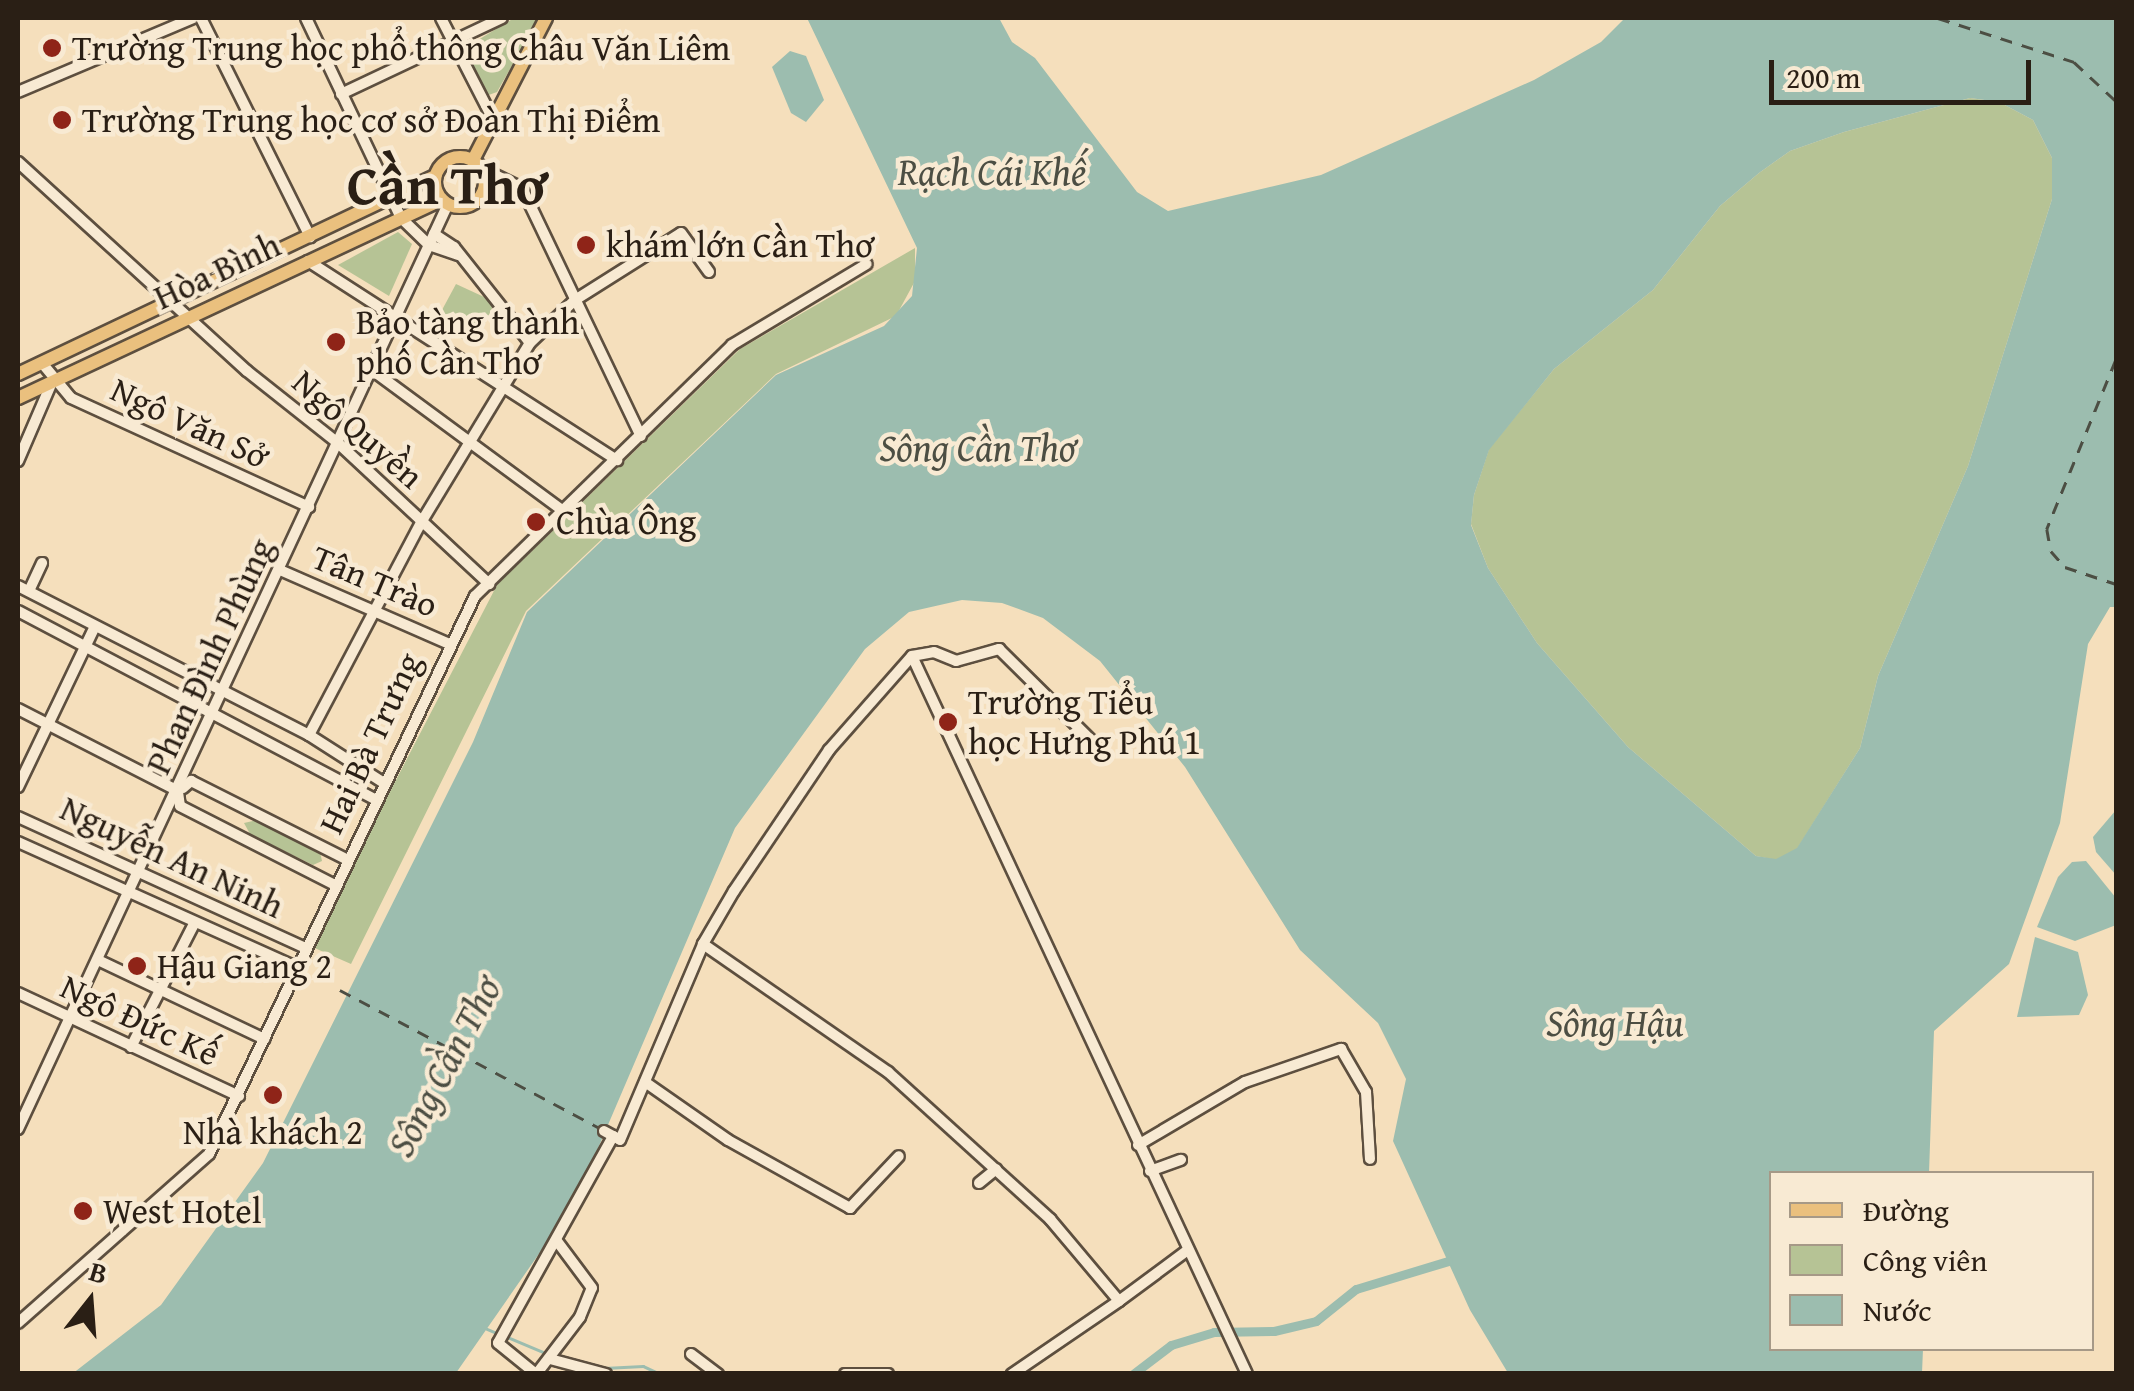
<!DOCTYPE html>
<html>
<head>
<meta charset="utf-8">
<style>
	body { margin:0 }
	#map { position:relative; width:2134px; height:1391px; overflow:hidden; background:#f5dfbc; font-family:"Gentium Book Plus",serif }
	div>[style] { position:absolute }
	[style*='--x'] { left:calc(var(--x)*1px); top:calc(var(--y)*1px); width:calc(var(--w)*1px); rotate:calc(var(--a)*1deg) }
	.green>* { inset:0; background:#b6c395 }
	.water>* { inset:0; background:#9cbdaf }
	.stream>* { height:2.5px; margin:-1.25px; padding:0 1.25px; transform-origin:1.25px; border-radius:1.25px; background:#9cbdaf }
	.canal>* { height:9px; margin:-4.5px; padding:0 4.5px; transform-origin:4.5px; border-radius:4.5px; background:#9cbdaf }
	.ferry>* { height:2.5px; margin-top:-1.25px; transform-origin:0; background:repeating-linear-gradient(90deg,#4c4e43 0 12px,transparent 0 22px) }
	.roads { filter:drop-shadow(2px 0 #5d4f3f) drop-shadow(-2px 0 #5d4f3f) drop-shadow(0 2px #5d4f3f) drop-shadow(0 -2px #5d4f3f) }
	.minor>* { height:10px; margin:-5px; padding:0 5px; transform-origin:5px; border-radius:5px; background:#f8ead3 }
	.major>* { height:12px; margin:-6px; padding:0 6px; transform-origin:6px; border-radius:6px; background:#eac07e }
	.major>.ring { margin:-6px; padding:0; box-sizing:content-box; background:none; border:12px solid #eac07e; border-radius:50% }
	.dots>* { width:28px; height:28px; translate:-50% -50%; box-sizing:border-box; border:5px solid #f8ead3; border-radius:50% }
	span { translate:-50% -50%; white-space:nowrap; text-align:center; line-height:1.15; -webkit-text-stroke:9px #f8ead3; paint-order:stroke }
	.poi-label { font-size:35px; color:#2a1f15 }
	.left { translate:0 -50%; text-align:left }
	.street-label { font-size:35px; color:#2a1f15 }
	.water-label { font-size:38px; color:#4c4e43; font-style:italic }
	.town-label { font-size:55px; color:#2a1f15; font-weight:700 }
	.frame { position:absolute; inset:0; border:20px solid #2a1f15; pointer-events:none }
	.legend { position:absolute; left:1769px; top:1171px; width:325px; height:180px; box-sizing:border-box; background:#f8ead3; border:2px solid #a69987; margin:0; padding:12px 18px; list-style:none; font-size:30px; color:#2a1f15 }
	.legend li { display:flex; align-items:center; gap:20px; height:50px }
	.legend b { width:50px; border:2px solid #a69987 }
	.north { position:absolute; left:40px; top:1251px; width:100px; height:100px; -webkit-text-stroke:8px #f8ead3; paint-order:stroke; rotate:17deg; font-size:28px; font-weight:700; line-height:40px; text-align:center; color:#2a1f15 }
	.north::after { content:''; display:block; margin:auto; width:35px; height:45px; background:#2a1f15; clip-path:polygon(50% 0,100% 100%,50% 72%,0 100%) }
	.scale { position:absolute; left:1769px; top:60px; width:262px; height:45px; box-sizing:border-box; border:5px solid #2a1f15; border-top:0; padding-left:12px; font-size:30px; line-height:35px; white-space:nowrap; color:#2a1f15; -webkit-text-stroke:8px #f8ead3; paint-order:stroke }
</style>
</head>
<body>
<div id="map">
	<div class="green">
		<i style="clip-path:polygon(514px 18px,539px 18px,497px 92px,483px 97px,460px 51px)"></i>
		<i style="clip-path:polygon(1970px 98px,1999px 102px,2033px 120px,2052px 158px,2052px 199px,1968px 466px,1878px 676px,1860px 748px,1797px 849px,1776px 860px,1756px 856px,1628px 747px,1537px 643px,1488px 568px,1471px 524px,1474px 495px,1489px 449px,1554px 369px,1653px 290px,1720px 206px,1759px 173px,1790px 151px,1844px 132px)"></i>
		<i style="clip-path:polygon(398px 232px,412px 244px,389px 296px,338px 265px)"></i>
		<i style="clip-path:polygon(915px 248px,915px 281px,896px 316px,776px 374px,526px 611px,351px 964px,310px 946px,497px 585px,740px 349px)"></i>
		<i style="clip-path:polygon(456px 284px,495px 302px,474px 346px,435px 323px)"></i>
		<i style="clip-path:polygon(257px 820px,320px 852px,322px 861px,313px 865px,250px 834px,244px 823px)"></i>
	</div>
	<div class="water">
		<i style="clip-path:polygon(evenodd,807px 18px,999px 18px,1012px 42px,1035px 58px,1137px 192px,1168px 211px,1321px 175px,1534px 80px,1601px 42px,1625px 18px,2116px 18px,2116px 607px,2110px 607px,2088px 644px,2060px 823px,2009px 964px,1934px 1031px,1929px 1173px,1772px 1174px,1772px 1348px,1923px 1349px,1922px 1373px,1508px 1373px,1470px 1310px,1393px 1141px,1406px 1079px,1378px 1023px,1300px 950px,1185px 767px,1100px 661px,1043px 618px,1002px 603px,962px 600px,909px 612px,865px 649px,735px 828px,575px 1202px,456px 1373px,72px 1374px,161px 1305px,263px 1163px,473px 742px,527px 612px,776px 375px,884px 326px,912px 296px,917px 248px,807px 18px,1970px 98px,1999px 102px,2033px 120px,2052px 158px,2052px 199px,1968px 466px,1878px 676px,1860px 748px,1797px 848px,1776px 859px,1756px 856px,1628px 747px,1537px 643px,1488px 568px,1471px 525px,1474px 495px,1489px 450px,1554px 369px,1653px 290px,1720px 206px,1759px 173px,1790px 151px,1844px 132px,1970px 98px)"></i>
		<i style="clip-path:polygon(790px 51px,806px 56px,824px 100px,806px 122px,791px 113px,772px 67px)"></i>
		<i style="clip-path:polygon(2116px 810px,2116px 875px,2096px 852px,2093px 837px)"></i>
		<i style="clip-path:polygon(2086px 861px,2116px 898px,2116px 925px,2075px 941px,2037px 927px,2058px 877px,2072px 862px)"></i>
		<i style="clip-path:polygon(2035px 937px,2078px 952px,2088px 995px,2079px 1015px,2017px 1017px)"></i>
	</div>
	<div class="stream">
		<i style="--x:487;--y:1329;--w:11;--a:22"></i>
		<i style="--x:505;--y:1336;--w:47;--a:22.7"></i>
		<i style="--x:604;--y:1368;--w:39;--a:-3"></i>
		<i style="--x:643;--y:1366;--w:19;--a:25"></i>
	</div>
	<div class="canal">
		<i style="--x:1133;--y:1374;--w:48;--a:-37.3"></i>
		<i style="--x:1171;--y:1345;--w:45;--a:-16.8"></i>
		<i style="--x:1214;--y:1332;--w:60;--a:-1"></i>
		<i style="--x:1274;--y:1331;--w:43;--a:-13.4"></i>
		<i style="--x:1316;--y:1321;--w:51;--a:-38.7"></i>
		<i style="--x:1356;--y:1289;--w:96;--a:-16.9"></i>
	</div>
	<div class="ferry">
		<i style="--x:1938;--y:18;--w:143;--a:17.9"></i>
		<i style="--x:2074;--y:62;--w:57;--a:42.9"></i>
		<i style="--x:2116;--y:360;--w:183;--a:112.2"></i>
		<i style="--x:2047;--y:529;--w:22;--a:80"></i>
		<i style="--x:2051;--y:551;--w:21;--a:49"></i>
		<i style="--x:2065;--y:567;--w:54;--a:18.4"></i>
		<i style="--x:340;--y:990;--w:293;--a:28"></i>
	</div>
	<div class="roads">
		<div class="minor">
			<i style="--x:201;--y:18;--w:245;--a:63.5"></i>
			<i style="--x:306;--y:18;--w:221;--a:64.6"></i>
			<i style="--x:401;--y:218;--w:39;--a:44"></i>
			<i style="--x:429;--y:245;--w:31;--a:19"></i>
			<i style="--x:441;--y:18;--w:114;--a:62.8"></i>
			<i style="--x:18;--y:92;--w:190;--a:-22.9"></i>
			<i style="--x:341;--y:94;--w:178;--a:-25.3"></i>
			<i style="--x:18;--y:162;--w:310;--a:42.4"></i>
			<i style="--x:247;--y:371;--w:116;--a:38.4"></i>
			<i style="--x:338;--y:443;--w:207;--a:43"></i>
			<i style="--x:485;--y:170;--w:41;--a:25.9"></i>
			<i style="--x:522;--y:188;--w:275;--a:64.4"></i>
			<i style="--x:434;--y:234;--w:24;--a:33"></i>
			<i style="--x:454;--y:247;--w:122;--a:51.6"></i>
			<i style="--x:308;--y:261;--w:368;--a:32.8"></i>
			<i style="--x:42;--y:363;--w:45;--a:50.4"></i>
			<i style="--x:71;--y:398;--w:262;--a:24.6"></i>
			<i style="--x:372;--y:370;--w:236;--a:36.4"></i>
			<i style="--x:18;--y:461;--w:86;--a:-66.7"></i>
			<i style="--x:280;--y:570;--w:182;--a:23.6"></i>
			<i style="--x:18;--y:586;--w:327;--a:27.1"></i>
			<i style="--x:309;--y:735;--w:89;--a:32.6"></i>
			<i style="--x:29;--y:591;--w:31;--a:-65"></i>
			<i style="--x:18;--y:611;--w:406;--a:27.8"></i>
			<i style="--x:912;--y:656;--w:22;--a:-10"></i>
			<i style="--x:934;--y:652;--w:24;--a:22"></i>
			<i style="--x:956;--y:661;--w:45;--a:-15.6"></i>
			<i style="--x:999;--y:649;--w:134;--a:44.7"></i>
			<i style="--x:18;--y:709;--w:180;--a:27.1"></i>
			<i style="--x:309;--y:735;--w:242;--a:-62.2"></i>
			<i style="--x:422;--y:521;--w:208;--a:-58.8"></i>
			<i style="--x:530;--y:343;--w:62;--a:-43.7"></i>
			<i style="--x:575;--y:300;--w:125;--a:-32.3"></i>
			<i style="--x:681;--y:233;--w:48;--a:54.3"></i>
			<i style="--x:18;--y:787;--w:178;--a:-64.4"></i>
			<i style="--x:183;--y:788;--w:11;--a:-41"></i>
			<i style="--x:191;--y:781;--w:174;--a:26.7"></i>
			<i style="--x:178;--y:792;--w:14;--a:82"></i>
			<i style="--x:180;--y:806;--w:172;--a:27"></i>
			<i style="--x:18;--y:817;--w:313;--a:24.5"></i>
			<i style="--x:18;--y:842;--w:303;--a:24.2"></i>
			<i style="--x:703;--y:944;--w:225;--a:34.7"></i>
			<i style="--x:888;--y:1072;--w:219;--a:42.2"></i>
			<i style="--x:1050;--y:1219;--w:107;--a:49.9"></i>
			<i style="--x:1119;--y:1301;--w:130;--a:145.7"></i>
			<i style="--x:100;--y:961;--w:182;--a:25.4"></i>
			<i style="--x:18;--y:993;--w:244;--a:25"></i>
			<i style="--x:131;--y:1047;--w:140;--a:-62.9"></i>
			<i style="--x:645;--y:1082;--w:101;--a:34.9"></i>
			<i style="--x:728;--y:1140;--w:140;--a:29.1"></i>
			<i style="--x:850;--y:1208;--w:71;--a:-46.7"></i>
			<i style="--x:18;--y:1129;--w:1020;--a:-65.07"></i>
			<i style="--x:604;--y:1131;--w:18;--a:29"></i>
			<i style="--x:620;--y:1140;--w:213;--a:-67"></i>
			<i style="--x:703;--y:944;--w:61;--a:-59.7"></i>
			<i style="--x:734;--y:891;--w:170;--a:-56"></i>
			<i style="--x:829;--y:750;--w:125;--a:-48.6"></i>
			<i style="--x:912;--y:656;--w:792;--a:64.99"></i>
			<i style="--x:1138;--y:1145;--w:124;--a:-30.5"></i>
			<i style="--x:1245;--y:1082;--w:102;--a:-19"></i>
			<i style="--x:1341;--y:1049;--w:50;--a:59.8"></i>
			<i style="--x:1366;--y:1092;--w:67;--a:86.6"></i>
			<i style="--x:1150;--y:1171;--w:33;--a:-20"></i>
			<i style="--x:979;--y:1183;--w:22;--a:-39"></i>
			<i style="--x:1119;--y:1301;--w:86;--a:-36.5"></i>
			<i style="--x:18;--y:1323;--w:255;--a:-41.5"></i>
			<i style="--x:209;--y:1154;--w:618;--a:-64.51"></i>
			<i style="--x:475;--y:596;--w:359;--a:-44.3"></i>
			<i style="--x:732;--y:345;--w:157;--a:-31"></i>
			<i style="--x:691;--y:1354;--w:34;--a:37"></i>
			<i style="--x:550;--y:1359;--w:58;--a:15"></i>
			<i style="--x:538;--y:1372;--w:69;--a:-52.6"></i>
			<i style="--x:580;--y:1317;--w:31;--a:-68"></i>
			<i style="--x:592;--y:1288;--w:59;--a:-126.7"></i>
			<i style="--x:536;--y:1374;--w:49;--a:-140.8"></i>
			<i style="--x:498;--y:1343;--w:237;--a:-60.9"></i>
			<i style="--x:845;--y:1374;--w:43;--a:0"></i>
		</div>
		<div class="major">
			<i class="ring" style="left:435px;top:157px;width:38px;height:38px"></i>
			<i style="--x:473;--y:160;--w:160;--a:-62.8"></i>
			<i style="--x:18;--y:374;--w:462;--a:-25.4"></i>
			<i style="--x:18;--y:398;--w:468;--a:-25.1"></i>
		</div>
	</div>
	<div class="dots">
		<i style="left:52px;top:48px;background:#8f2418"></i>
		<i style="left:62px;top:120px;background:#8f2418"></i>
		<i style="left:586px;top:245px;background:#8f2418"></i>
		<i style="left:336px;top:342px;background:#8f2418"></i>
		<i style="left:536px;top:522px;background:#8f2418"></i>
		<i style="left:948px;top:722px;background:#8f2418"></i>
		<i style="left:137px;top:966px;background:#8f2418"></i>
		<i style="left:273px;top:1095px;background:#8f2418"></i>
		<i style="left:83px;top:1211px;background:#8f2418"></i>
	</div>
	<div class="poi-label">
		<span class="left" style="left:72px;top:48px">Trường Trung học phổ thông Châu Văn Liêm</span>
		<span class="left" style="left:82px;top:120px">Trường Trung học cơ sở Đoàn Thị Điểm</span>
		<span class="left" style="left:606px;top:245px">khám lớn Cần Thơ</span>
		<span class="left" style="left:356px;top:342px">Bảo tàng thành<br>phố Cần Thơ</span>
		<span class="left" style="left:556px;top:522px">Chùa Ông</span>
		<span class="left" style="left:968px;top:722px">Trường Tiểu<br>học Hưng Phú 1</span>
		<span class="left" style="left:157px;top:966px">Hậu Giang 2</span>
		<span style="left:273px;top:1132px">Nhà khách 2</span>
		<span class="left" style="left:103px;top:1211px">West Hotel</span>
	</div>
	<div class="street-label">
		<span style="left:217px;top:271px;rotate:-25deg">Hòa Bình</span>
		<span style="left:190px;top:423px;rotate:25deg">Ngô Văn Sở</span>
		<span style="left:358px;top:429px;rotate:41deg">Ngô Quyền</span>
		<span style="left:375px;top:581px;rotate:23deg">Tân Trào</span>
		<span style="left:210px;top:656px;rotate:-65deg">Phan Đình Phùng</span>
		<span style="left:370px;top:743px;rotate:-65deg">Hai Bà Trưng</span>
		<span style="left:172px;top:857px;rotate:25deg">Nguyễn An Ninh</span>
		<span style="left:140px;top:1020px;rotate:25deg">Ngô Đức Kế</span>
	</div>
	<div class="water-label">
		<span style="left:992px;top:172px">Rạch Cái Khế</span>
		<span style="left:978px;top:448px">Sông Cần Thơ</span>
		<span style="left:1615px;top:1023px">Sông Hậu</span>
		<span style="left:444px;top:1066px;rotate:-62deg">Sông Cần Thơ</span>
	</div>
	<div class="town-label">
		<span style="left:448px;top:185px">Cần Thơ</span>
	</div>
	<div class="frame"></div>
	<ul class="legend">
	<li><b style="height:12px;background:#eac07e"></b>Đường</li>
	<li><b style="height:28px;background:#b6c395"></b>Công viên</li>
	<li><b style="height:28px;background:#9cbdaf"></b>Nước</li>
	</ul>
	<div class="north">B</div>
	<div class="scale">200 m</div>
</div>
</body>
</html>
